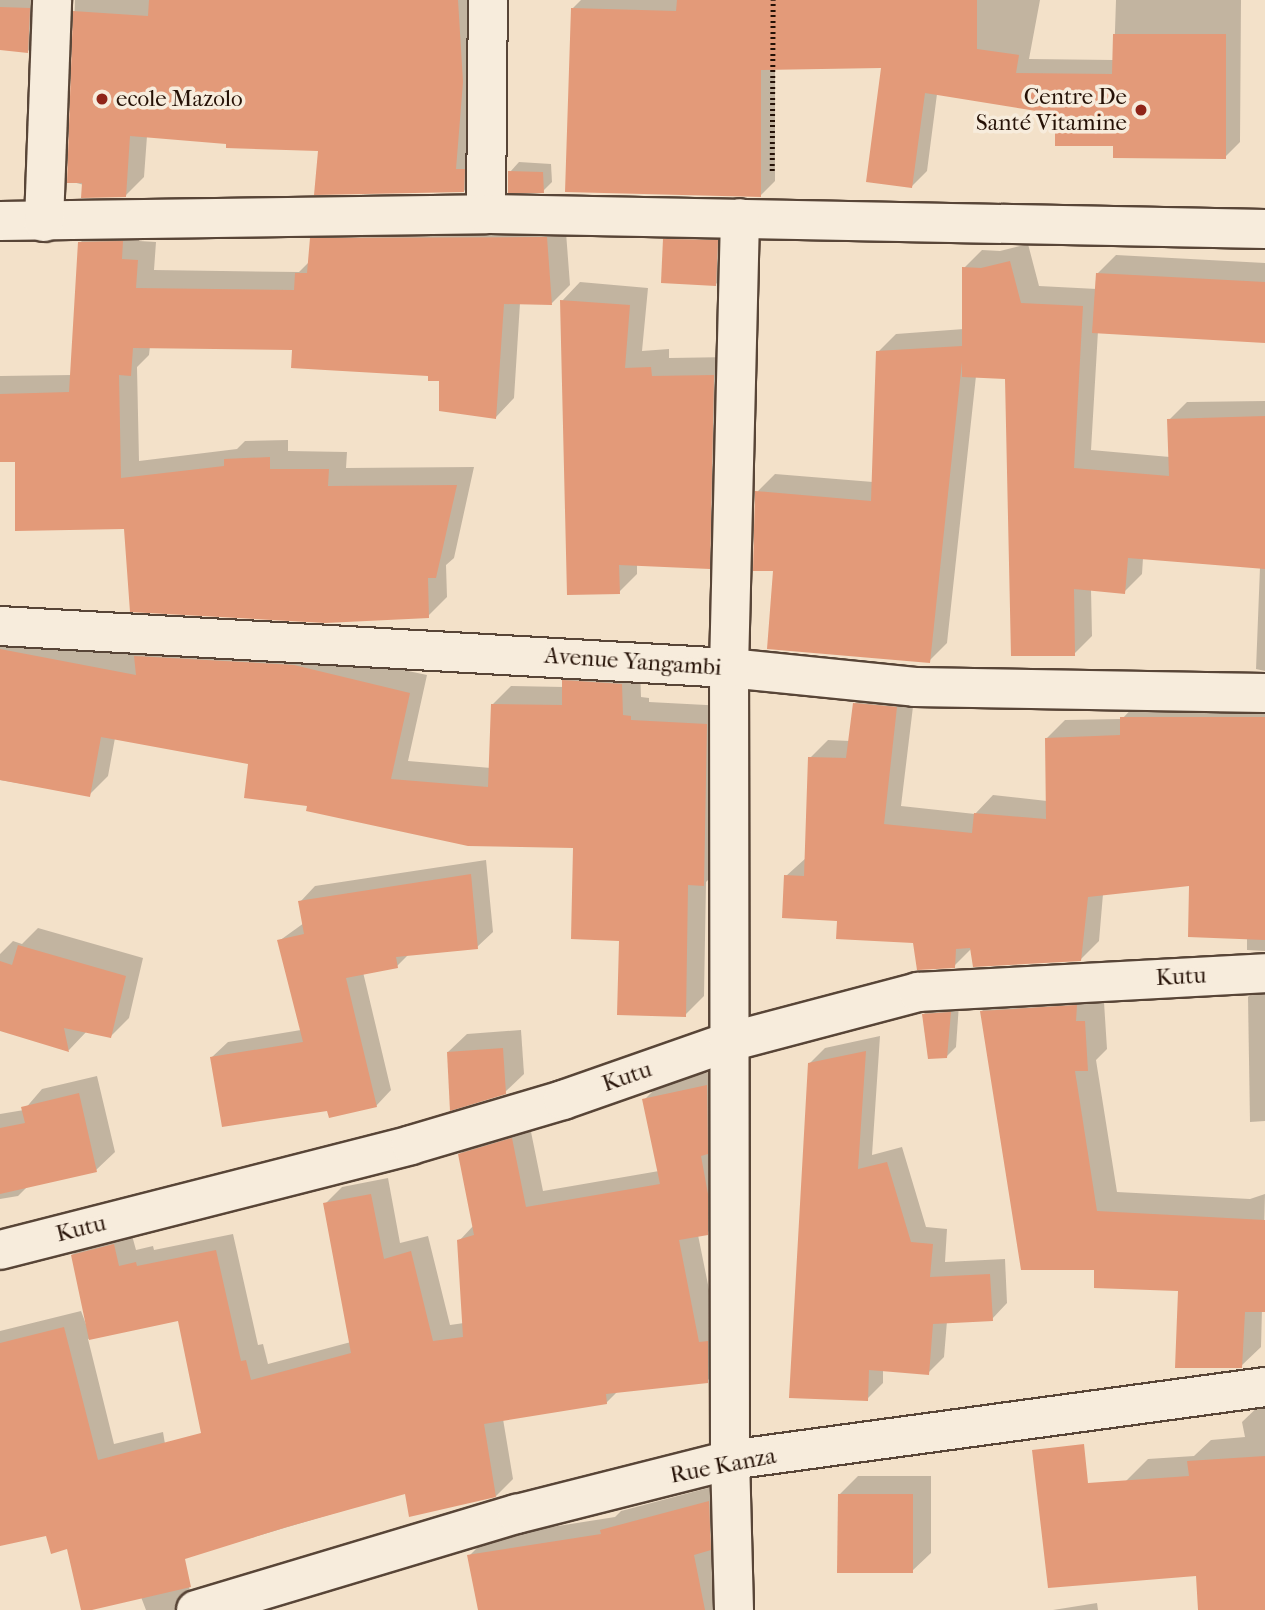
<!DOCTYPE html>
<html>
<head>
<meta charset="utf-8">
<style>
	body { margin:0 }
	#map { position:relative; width:1265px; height:1610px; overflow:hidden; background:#f3e1c9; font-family:"IM FELL French Canon",serif }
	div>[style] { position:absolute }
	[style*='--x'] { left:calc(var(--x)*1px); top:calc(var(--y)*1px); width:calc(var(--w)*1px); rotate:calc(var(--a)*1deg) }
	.shadow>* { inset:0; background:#0003 }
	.building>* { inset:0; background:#e39a79 }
	.path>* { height:4.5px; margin-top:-2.25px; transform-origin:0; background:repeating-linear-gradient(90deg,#251106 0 2px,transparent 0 5.5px) }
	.roads { filter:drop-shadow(2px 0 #584537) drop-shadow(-2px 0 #584537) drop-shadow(0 2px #584537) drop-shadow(0 -2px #584537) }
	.street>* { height:38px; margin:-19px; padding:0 19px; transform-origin:19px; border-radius:19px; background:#f7ecdc }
	.dots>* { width:19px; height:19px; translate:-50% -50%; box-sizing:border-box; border:4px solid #f7ecdc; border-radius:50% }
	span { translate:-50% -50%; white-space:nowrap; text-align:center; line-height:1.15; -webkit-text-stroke:7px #f7ecdc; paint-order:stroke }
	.poi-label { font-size:23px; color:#251106 }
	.right { translate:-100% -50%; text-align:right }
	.left { translate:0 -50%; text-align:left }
	.street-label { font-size:23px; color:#251106 }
</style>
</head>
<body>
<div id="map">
	<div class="shadow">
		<i style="clip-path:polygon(0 0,49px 0,46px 32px,28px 51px,0 49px)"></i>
		<i style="clip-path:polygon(75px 0,478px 0,483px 172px,464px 191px,320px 150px,147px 136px,144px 177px,125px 196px,69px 181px)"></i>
		<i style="clip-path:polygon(581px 0,1040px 0,1029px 59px,1114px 60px,1116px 0,1241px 0,1240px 142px,1225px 157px,1114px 145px,1057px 113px,937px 94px,927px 171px,912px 186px,883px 67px,775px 68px,775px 181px,760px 196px,573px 8px)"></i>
		<i style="clip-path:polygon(519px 162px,551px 164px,552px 182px,543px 191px,510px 172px)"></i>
		<i style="clip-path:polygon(565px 219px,570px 285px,552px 303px,520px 303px,514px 398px,496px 417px,430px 374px,293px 348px,150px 346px,149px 355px,137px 367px,139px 461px,237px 449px,245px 441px,288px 440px,288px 451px,347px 452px,346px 468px,474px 467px,454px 558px,446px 565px,447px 597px,428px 616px,125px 527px,16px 460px,0 460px,0 376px,72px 375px,80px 243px,98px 224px,141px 223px,139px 241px,156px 242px,154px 270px,299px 272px,310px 261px,312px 239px,330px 221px)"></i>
		<i style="clip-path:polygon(674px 231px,726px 232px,725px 275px,716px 284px,665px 240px)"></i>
		<i style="clip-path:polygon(1028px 244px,1039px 286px,1097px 289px,1097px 274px,1116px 255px,1265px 263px,1265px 341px,1098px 331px,1091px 450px,1170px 457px,1169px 420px,1187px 402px,1265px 401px,1265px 671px,1256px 669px,1260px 567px,1143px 558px,1142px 574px,1124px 592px,1091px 589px,1092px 636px,1074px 654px,1006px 377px,976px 376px,947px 643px,929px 661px,775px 570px,757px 492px,775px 474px,873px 482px,878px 352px,896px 334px,964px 329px,964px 268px,982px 250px,1000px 251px)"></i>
		<i style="clip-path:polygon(580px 282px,648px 288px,642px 351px,669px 349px,669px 358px,732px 357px,727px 549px,709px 567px,637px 564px,637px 574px,619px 592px,562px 301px)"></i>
		<i style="clip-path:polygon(0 627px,138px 654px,154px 638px,291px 646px,427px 675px,408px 761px,491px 768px,492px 705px,511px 686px,564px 687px,563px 681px,582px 662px,640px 666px,641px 697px,649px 698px,649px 702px,725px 706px,722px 866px,706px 882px,704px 996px,685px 1015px,621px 939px,575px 846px,310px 805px,250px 763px,115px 738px,108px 776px,89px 795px,0 780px)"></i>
		<i style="clip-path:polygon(873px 685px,915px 690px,901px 806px,975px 814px,993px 795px,1047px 801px,1047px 738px,1065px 720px,1122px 719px,1140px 700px,1265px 698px,1265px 951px,1247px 950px,1247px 938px,1191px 884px,1103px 894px,1099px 941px,1081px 959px,972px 948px,954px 966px,915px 942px,839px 919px,786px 876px,806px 858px,810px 758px,828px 740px,850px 741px,855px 703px)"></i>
		<i style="clip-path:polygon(486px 860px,493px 932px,477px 947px,409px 954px,397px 966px,363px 972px,391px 1090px,376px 1106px,328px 1109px,212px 1057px,228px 1042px,301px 1030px,279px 941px,304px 923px,300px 902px,315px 886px)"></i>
		<i style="clip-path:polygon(38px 928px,143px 958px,129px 1018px,111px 1036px,87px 1031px,69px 1050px,0 1029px,0 954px,13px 941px,22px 944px)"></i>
		<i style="clip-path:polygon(1265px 980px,1265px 1121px,1250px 1122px,1248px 997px)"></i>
		<i style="clip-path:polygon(1096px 986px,1094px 1002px,1104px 1002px,1107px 1049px,1096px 1060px,1117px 1192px,1250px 1199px,1265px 1194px,1261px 1347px,1241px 1366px,1180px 1289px,1096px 1268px,982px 1011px,1002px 991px)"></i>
		<i style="clip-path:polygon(959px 1004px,956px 1047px,947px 1056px,924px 1014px,933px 1005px)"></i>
		<i style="clip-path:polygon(521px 1030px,524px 1074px,505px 1092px,448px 1052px,467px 1034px)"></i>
		<i style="clip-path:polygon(880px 1036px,872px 1155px,902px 1147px,926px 1227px,947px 1229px,945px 1262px,1005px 1259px,1007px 1303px,992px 1319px,947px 1321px,944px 1357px,928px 1373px,883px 1369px,883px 1383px,867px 1399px,809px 1064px,825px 1048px)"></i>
		<i style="clip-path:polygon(724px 1069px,724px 1216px,707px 1233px,698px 1235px,724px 1364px,707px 1381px,618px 1391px,606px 1403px,503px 1419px,513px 1479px,496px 1496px,406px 1492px,237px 1542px,179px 1319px,88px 1339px,114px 1444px,163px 1432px,193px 1610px,146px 1610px,141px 1597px,83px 1610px,88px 1544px,0 1519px,0 1331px,81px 1311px,89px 1332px,72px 1255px,89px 1238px,130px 1228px,136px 1250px,153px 1246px,154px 1250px,233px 1234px,258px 1345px,263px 1344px,268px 1364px,351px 1342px,325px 1204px,342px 1187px,388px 1178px,400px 1243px,428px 1236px,450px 1325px,464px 1323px,459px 1241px,474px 1225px,459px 1155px,476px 1138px,529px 1122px,543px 1191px,659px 1171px,644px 1100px,661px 1083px)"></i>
		<i style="clip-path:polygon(97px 1076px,115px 1152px,96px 1170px,28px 1186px,18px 1196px,0 1199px,0 1114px,24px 1110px,42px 1089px)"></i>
		<i style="clip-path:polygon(1265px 1400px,1265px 1569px,1126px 1481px,1148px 1459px,1194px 1456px,1211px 1440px,1245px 1437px,1242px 1422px)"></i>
		<i style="clip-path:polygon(858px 1476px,931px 1476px,931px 1553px,912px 1571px,839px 1495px)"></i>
		<i style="clip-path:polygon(727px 1483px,727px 1610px,479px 1610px,469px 1556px,488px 1537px,615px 1517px,621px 1511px)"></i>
		<i style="clip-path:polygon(1097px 1603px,1098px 1610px,1053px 1610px)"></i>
	</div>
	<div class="building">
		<i style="clip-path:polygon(149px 0,458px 0,463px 82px,456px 169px,465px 169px,464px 192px,314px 195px,318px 151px,226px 148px,226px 144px,130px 136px,126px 197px,81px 198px,82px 183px,67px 183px,73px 11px,148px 16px)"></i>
		<i style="clip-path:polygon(677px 0,977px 0,977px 49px,1019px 55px,1016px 73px,1112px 74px,1113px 34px,1226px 34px,1226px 159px,1113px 158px,1113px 146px,1055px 146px,1055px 114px,925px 93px,912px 188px,866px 182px,881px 68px,761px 70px,761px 197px,565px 192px,571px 8px,676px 11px)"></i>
		<i style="clip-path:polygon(0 7px,30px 8px,28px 53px,0 50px)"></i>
		<i style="clip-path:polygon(508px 171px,543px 172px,544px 193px,508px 193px)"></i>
		<i style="clip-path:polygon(547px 237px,552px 305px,504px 304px,496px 419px,439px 411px,439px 381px,428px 381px,428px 376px,291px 368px,292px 350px,133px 348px,131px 376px,119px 375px,121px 478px,224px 466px,224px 459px,270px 457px,270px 469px,329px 469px,328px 486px,457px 485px,436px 578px,428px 578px,429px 618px,325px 623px,130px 612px,124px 529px,15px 531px,15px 462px,0 462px,0 394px,69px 392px,78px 242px,123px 241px,122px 259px,138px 260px,136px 288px,294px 290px,295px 273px,307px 273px,310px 238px)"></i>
		<i style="clip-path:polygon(663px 239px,718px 240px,716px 286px,661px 283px)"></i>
		<i style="clip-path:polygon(1010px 261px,1021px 303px,1083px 306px,1074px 468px,1169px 476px,1167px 419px,1265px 416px,1265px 569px,1128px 558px,1125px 594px,1074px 589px,1075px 656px,1011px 656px,1005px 379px,962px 377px,962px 362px,930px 663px,767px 649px,773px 571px,753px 571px,755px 491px,871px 501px,876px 351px,962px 346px,962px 267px,981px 268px)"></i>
		<i style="clip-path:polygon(1096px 273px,1265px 282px,1265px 343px,1092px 333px)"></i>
		<i style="clip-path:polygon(560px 300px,630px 305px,625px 368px,651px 367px,652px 376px,714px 375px,710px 569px,619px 565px,620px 594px,567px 595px)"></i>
		<i style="clip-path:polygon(0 649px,136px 675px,134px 656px,294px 665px,410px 693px,391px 779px,488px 787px,491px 704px,562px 705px,562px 680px,622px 684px,623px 715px,631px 716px,631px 720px,707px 724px,704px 886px,688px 885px,686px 1017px,617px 1015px,619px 941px,571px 939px,573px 848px,468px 846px,306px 811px,307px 806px,244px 798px,248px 764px,101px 737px,90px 797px,0 780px)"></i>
		<i style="clip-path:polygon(853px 703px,897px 707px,884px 824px,972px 833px,974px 813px,1046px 819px,1045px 738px,1120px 735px,1120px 717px,1265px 717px,1265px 940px,1188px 937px,1189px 886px,1088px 897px,1081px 961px,973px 967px,970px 948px,956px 949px,955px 968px,917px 970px,913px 943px,836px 939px,837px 921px,782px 918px,784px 875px,804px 876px,808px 757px,846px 758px)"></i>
		<i style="clip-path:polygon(471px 874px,478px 949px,396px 957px,398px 968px,346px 978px,377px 1107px,329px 1118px,327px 1111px,222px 1127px,210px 1057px,303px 1042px,277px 940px,304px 934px,298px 901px)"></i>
		<i style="clip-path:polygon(18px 945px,126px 976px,111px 1038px,64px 1028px,69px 1052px,0 1031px,0 961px,12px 965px)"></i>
		<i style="clip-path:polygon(1077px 1005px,1076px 1021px,1085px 1021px,1088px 1071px,1075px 1071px,1097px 1211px,1265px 1220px,1265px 1312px,1245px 1312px,1242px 1368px,1175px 1368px,1178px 1291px,1094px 1288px,1094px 1270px,1021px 1270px,980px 1011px)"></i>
		<i style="clip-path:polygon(951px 1012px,947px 1058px,928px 1059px,922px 1014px)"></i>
		<i style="clip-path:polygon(503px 1048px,506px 1094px,450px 1111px,447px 1052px)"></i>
		<i style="clip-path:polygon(866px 1051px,858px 1169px,887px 1162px,911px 1242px,933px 1244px,930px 1277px,990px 1274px,993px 1321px,933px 1324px,929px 1375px,869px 1370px,868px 1401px,789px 1398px,808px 1063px)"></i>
		<i style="clip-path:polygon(707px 1085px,708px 1154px,701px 1156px,708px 1194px,708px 1235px,679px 1240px,699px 1342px,708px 1341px,708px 1383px,606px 1394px,607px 1404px,484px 1424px,496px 1497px,409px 1517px,405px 1494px,287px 1527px,185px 1559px,191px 1587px,92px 1610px,81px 1610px,67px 1549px,51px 1554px,46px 1536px,0 1546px,0 1343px,64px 1327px,98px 1460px,201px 1433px,178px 1321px,89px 1340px,71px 1255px,114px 1244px,119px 1266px,136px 1262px,137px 1266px,216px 1250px,241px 1361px,246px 1360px,251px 1380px,351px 1353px,323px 1203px,371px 1194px,384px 1259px,411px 1251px,433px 1341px,463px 1337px,457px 1240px,474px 1235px,458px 1154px,512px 1138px,526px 1207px,660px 1184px,642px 1099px)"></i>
		<i style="clip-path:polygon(79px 1093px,97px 1172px,0 1194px,0 1128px,25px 1123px,21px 1107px)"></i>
		<i style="clip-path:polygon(1084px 1444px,1088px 1483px,1189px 1476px,1187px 1461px,1265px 1456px,1265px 1610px,1198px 1610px,1196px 1576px,1048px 1588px,1032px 1450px)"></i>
		<i style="clip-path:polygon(838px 1494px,913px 1494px,913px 1573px,837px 1573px)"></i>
		<i style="clip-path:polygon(709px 1501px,711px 1550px,694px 1555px,705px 1610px,478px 1610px,467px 1555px,601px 1534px,600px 1530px)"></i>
	</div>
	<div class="path">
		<i style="--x:772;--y:171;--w:171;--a:-89.7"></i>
	</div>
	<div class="roads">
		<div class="street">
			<i style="--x:486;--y:214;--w:214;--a:-89.5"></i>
			<i style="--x:0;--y:221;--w:486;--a:-0.8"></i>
			<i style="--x:486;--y:214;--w:779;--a:1.1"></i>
			<i style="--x:44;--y:222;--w:222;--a:-87.9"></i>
			<i style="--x:0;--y:626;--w:730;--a:3.3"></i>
			<i style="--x:729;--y:668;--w:187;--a:5.8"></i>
			<i style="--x:915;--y:687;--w:350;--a:1"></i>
			<i style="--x:0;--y:1250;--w:424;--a:-14.3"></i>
			<i style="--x:411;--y:1145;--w:159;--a:-16.5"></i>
			<i style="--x:563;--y:1100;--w:176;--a:-19.3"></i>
			<i style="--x:729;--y:1042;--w:196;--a:-14.8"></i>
			<i style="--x:918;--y:992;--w:348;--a:-3.1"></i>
			<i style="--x:196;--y:1610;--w:335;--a:-16.7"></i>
			<i style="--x:517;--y:1514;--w:220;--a:-14.2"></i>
			<i style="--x:730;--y:1460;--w:540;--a:-7.77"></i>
			<i style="--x:734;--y:1610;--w:150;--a:-91.5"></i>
			<i style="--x:730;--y:1460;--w:792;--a:-90.07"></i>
			<i style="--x:729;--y:668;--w:450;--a:-88.6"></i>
		</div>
	</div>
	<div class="dots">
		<i style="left:102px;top:99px;background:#8f2418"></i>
		<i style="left:1141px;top:110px;background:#8f2418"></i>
	</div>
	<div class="poi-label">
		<span class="right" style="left:1127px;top:110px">Centre De<br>Santé Vitamine</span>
		<span class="left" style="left:116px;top:99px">ecole Mazolo</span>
	</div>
	<div class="street-label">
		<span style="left:633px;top:662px;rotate:4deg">Avenue Yangambi</span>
		<span style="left:1181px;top:977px;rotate:-3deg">Kutu</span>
		<span style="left:627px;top:1077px;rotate:-19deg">Kutu</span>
		<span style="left:81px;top:1229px;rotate:-14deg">Kutu</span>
		<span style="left:723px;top:1466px;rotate:-11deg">Rue Kanza</span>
	</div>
</div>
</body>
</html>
